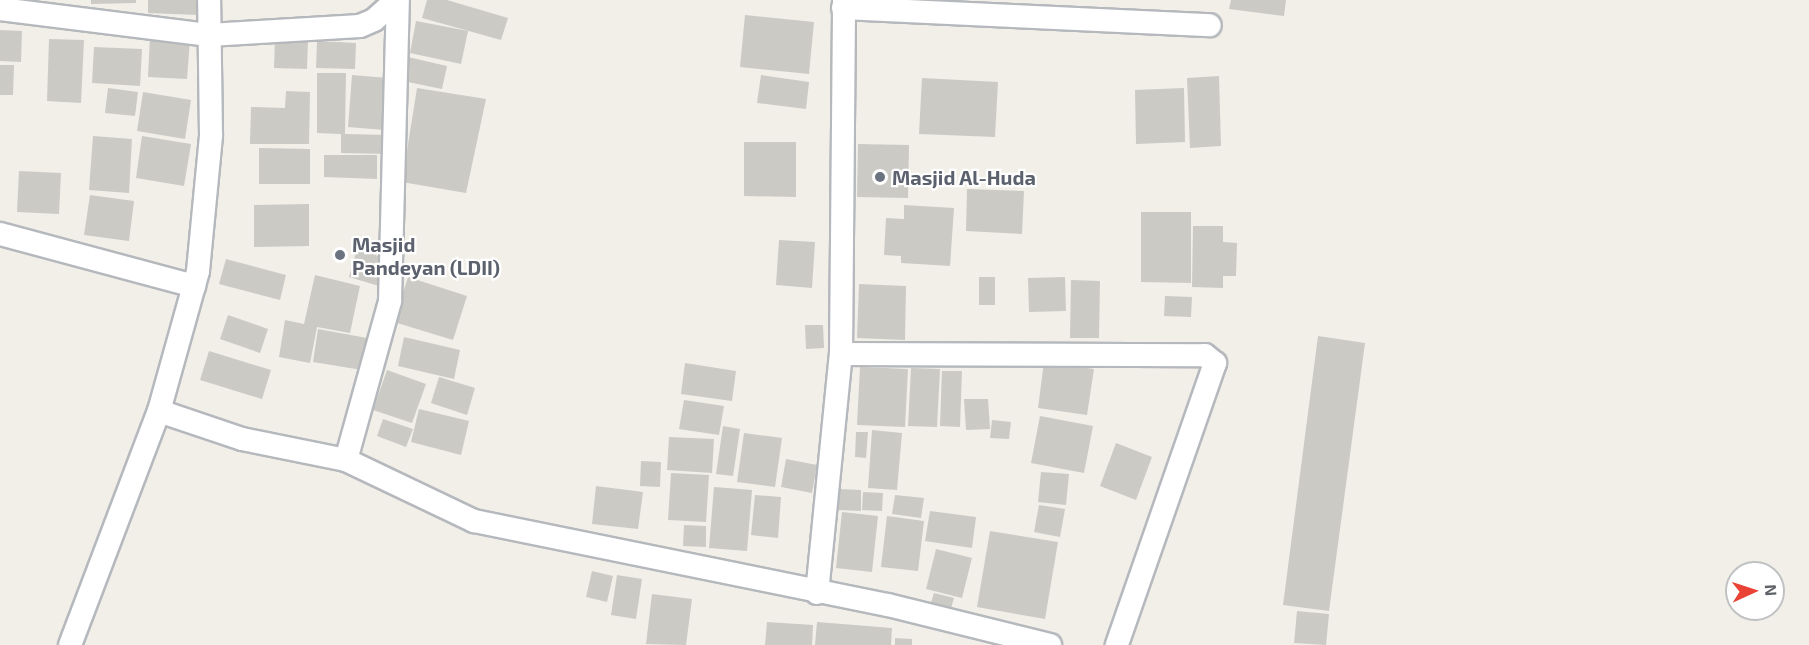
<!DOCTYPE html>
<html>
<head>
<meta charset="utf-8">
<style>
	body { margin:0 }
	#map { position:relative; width:1809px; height:645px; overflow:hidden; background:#f1efe8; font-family:"Exo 2",sans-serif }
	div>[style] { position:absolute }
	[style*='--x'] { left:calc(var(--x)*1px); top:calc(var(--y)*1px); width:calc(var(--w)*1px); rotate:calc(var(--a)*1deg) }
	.building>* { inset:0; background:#cccac5 }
	.roads { filter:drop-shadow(2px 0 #b5b8bc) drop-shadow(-2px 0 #b5b8bc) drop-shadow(0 2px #b5b8bc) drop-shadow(0 -2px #b5b8bc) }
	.minor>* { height:22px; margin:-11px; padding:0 11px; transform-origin:11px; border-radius:11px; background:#fff }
	.dots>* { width:16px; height:16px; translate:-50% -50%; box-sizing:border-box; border:3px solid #fff; border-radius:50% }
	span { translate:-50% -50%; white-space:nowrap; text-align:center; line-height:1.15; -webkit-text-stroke:4.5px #fff; paint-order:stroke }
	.worship-label { font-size:20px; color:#5b616d; font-weight:700 }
	.left { translate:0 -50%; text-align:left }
	.north { position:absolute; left:1725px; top:561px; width:60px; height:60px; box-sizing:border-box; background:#fff; border:2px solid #bfc1c3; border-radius:50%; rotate:87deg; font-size:16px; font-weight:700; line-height:24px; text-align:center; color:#5f6368 }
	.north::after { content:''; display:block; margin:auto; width:21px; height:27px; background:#ea4335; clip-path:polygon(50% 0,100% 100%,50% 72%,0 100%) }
</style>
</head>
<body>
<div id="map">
	<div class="building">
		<i style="clip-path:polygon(91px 0,136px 0,136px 3px,91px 4px)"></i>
		<i style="clip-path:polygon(148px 0,200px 0,199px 15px,148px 13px)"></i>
		<i style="clip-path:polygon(427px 0,447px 0,508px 18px,501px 40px,422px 18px)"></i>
		<i style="clip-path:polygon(1231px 0,1286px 0,1284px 16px,1229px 9px)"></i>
		<i style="clip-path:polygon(745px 15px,814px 22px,809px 74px,740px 67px)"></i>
		<i style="clip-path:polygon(416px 21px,468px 31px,461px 64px,410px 53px)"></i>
		<i style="clip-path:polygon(0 30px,22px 31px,21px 62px,0 61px)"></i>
		<i style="clip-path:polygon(150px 37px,190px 40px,187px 79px,148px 77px)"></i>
		<i style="clip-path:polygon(49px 39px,84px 40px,81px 103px,47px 101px)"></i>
		<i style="clip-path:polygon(275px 39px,308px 40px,307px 69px,274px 68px)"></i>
		<i style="clip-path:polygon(317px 41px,356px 43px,355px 69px,316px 68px)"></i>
		<i style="clip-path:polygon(94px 47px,142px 49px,140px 86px,92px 83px)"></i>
		<i style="clip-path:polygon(408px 57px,447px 66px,442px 89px,403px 81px)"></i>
		<i style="clip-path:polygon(0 65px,14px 65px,13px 95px,0 95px)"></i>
		<i style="clip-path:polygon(317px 73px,346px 73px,345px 134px,389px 135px,388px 154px,341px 153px,341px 134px,317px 133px)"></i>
		<i style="clip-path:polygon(352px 75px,388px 78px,384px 130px,348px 127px)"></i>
		<i style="clip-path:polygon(761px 75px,809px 82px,806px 109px,757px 103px)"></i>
		<i style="clip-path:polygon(1219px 76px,1221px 146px,1190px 148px,1187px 78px)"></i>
		<i style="clip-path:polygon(922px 78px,998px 82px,995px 137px,919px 134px)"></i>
		<i style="clip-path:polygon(108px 88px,138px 92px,135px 116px,105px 113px)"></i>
		<i style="clip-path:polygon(417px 88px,486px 99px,466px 193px,402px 182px)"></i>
		<i style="clip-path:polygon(1184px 88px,1185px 142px,1136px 144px,1135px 90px)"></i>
		<i style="clip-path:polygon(286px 91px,310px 92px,309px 144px,250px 144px,251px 107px,285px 108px)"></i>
		<i style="clip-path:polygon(143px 92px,191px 100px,185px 139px,137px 131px)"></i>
		<i style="clip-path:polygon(93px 136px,132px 139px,129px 193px,89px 190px)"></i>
		<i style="clip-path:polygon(142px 136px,191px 144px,184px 186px,136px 178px)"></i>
		<i style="clip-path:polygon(744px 142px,796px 142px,796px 197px,744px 196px)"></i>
		<i style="clip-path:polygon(858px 144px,909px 145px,908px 198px,857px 197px)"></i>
		<i style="clip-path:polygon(259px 148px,310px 149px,310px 184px,259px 184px)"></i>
		<i style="clip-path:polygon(324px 155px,377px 155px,377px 179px,324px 177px)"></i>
		<i style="clip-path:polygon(19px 171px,61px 173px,59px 214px,17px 212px)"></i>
		<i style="clip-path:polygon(967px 189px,1024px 191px,1022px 234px,966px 231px)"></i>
		<i style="clip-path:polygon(90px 195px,134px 201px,129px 241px,84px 235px)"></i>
		<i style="clip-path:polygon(309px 204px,309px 246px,254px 247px,254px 205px)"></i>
		<i style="clip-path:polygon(904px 205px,954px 208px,950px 266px,901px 263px,901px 256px,884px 255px,886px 218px,904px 219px)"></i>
		<i style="clip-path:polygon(1141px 212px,1191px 212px,1191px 283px,1141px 282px)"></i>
		<i style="clip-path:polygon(1193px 226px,1223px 226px,1223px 242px,1237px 243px,1236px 276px,1223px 276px,1223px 288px,1192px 287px)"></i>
		<i style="clip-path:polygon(779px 240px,815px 242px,812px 288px,776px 285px)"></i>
		<i style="clip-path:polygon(357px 249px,388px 259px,379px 286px,349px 277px)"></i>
		<i style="clip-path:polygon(226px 259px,286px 275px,280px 300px,219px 284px)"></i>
		<i style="clip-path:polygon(315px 275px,360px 286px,350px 333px,317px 327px,310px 363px,279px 357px,285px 320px,304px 324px)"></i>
		<i style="clip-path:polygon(408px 277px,467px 296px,453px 340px,394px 322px)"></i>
		<i style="clip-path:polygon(979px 277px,995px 277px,995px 305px,979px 305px)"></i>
		<i style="clip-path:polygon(1065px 277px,1066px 311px,1029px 312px,1028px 278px)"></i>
		<i style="clip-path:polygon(1071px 280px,1100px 281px,1099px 338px,1070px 338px)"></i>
		<i style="clip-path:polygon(859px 284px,906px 286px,905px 340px,857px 338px)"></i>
		<i style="clip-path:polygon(1165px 296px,1192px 297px,1191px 317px,1164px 316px)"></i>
		<i style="clip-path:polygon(228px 315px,268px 329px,260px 353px,220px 339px)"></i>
		<i style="clip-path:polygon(805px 325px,823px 325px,824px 348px,806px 349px)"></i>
		<i style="clip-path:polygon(318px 329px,367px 338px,362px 370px,313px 362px)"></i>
		<i style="clip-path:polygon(1318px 336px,1365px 343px,1329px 611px,1283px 605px)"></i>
		<i style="clip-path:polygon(404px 337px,460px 350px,454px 379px,398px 366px)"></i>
		<i style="clip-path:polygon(209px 351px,271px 370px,262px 399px,200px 380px)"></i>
		<i style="clip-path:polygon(1044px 362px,1094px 369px,1087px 415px,1038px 408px)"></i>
		<i style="clip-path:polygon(685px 363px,736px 371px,732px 401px,681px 394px)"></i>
		<i style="clip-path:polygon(860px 367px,908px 369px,905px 427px,857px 425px)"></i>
		<i style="clip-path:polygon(911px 368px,940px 369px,937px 427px,908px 426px)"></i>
		<i style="clip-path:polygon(387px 370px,426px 384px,412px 423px,373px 410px)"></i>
		<i style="clip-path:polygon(942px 371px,962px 371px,960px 427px,940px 426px)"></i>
		<i style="clip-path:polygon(439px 377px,475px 388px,467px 415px,431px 403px)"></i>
		<i style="clip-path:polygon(964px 399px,988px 399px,990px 429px,966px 430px)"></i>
		<i style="clip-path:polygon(684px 400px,724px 406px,719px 435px,679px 429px)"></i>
		<i style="clip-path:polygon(419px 409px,469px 421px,461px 455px,411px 442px)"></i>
		<i style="clip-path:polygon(1040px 416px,1093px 426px,1084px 473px,1031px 463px)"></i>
		<i style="clip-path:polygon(383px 419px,413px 429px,406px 447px,377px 436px)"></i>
		<i style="clip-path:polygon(992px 420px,1011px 422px,1009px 439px,990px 438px)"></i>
		<i style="clip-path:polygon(723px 426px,740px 429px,733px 476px,716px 474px)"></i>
		<i style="clip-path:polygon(872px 430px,902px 433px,897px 490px,868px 488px)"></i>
		<i style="clip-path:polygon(856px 432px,868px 432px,866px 458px,855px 457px)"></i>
		<i style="clip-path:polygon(744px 433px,782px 438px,775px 487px,737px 482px)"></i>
		<i style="clip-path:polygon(669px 437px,714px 439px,712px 473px,667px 470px)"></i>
		<i style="clip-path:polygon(1116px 443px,1152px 457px,1136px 500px,1100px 486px)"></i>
		<i style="clip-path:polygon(786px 459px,817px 465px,812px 493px,781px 487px)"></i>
		<i style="clip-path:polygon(641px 461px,661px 462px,660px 487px,640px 486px)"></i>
		<i style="clip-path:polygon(1041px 472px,1069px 474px,1066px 505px,1038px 502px)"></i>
		<i style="clip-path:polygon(671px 473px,709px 475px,706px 522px,668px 520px)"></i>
		<i style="clip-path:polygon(596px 486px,643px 492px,638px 529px,592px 524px)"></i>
		<i style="clip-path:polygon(714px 487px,752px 490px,747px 551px,709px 548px)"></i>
		<i style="clip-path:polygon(839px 489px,861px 490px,861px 511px,838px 510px)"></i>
		<i style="clip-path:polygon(863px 492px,883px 493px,882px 511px,862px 510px)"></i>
		<i style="clip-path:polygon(755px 495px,781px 497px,778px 538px,751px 535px)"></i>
		<i style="clip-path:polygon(895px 495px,924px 498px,921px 518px,892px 514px)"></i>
		<i style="clip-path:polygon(1039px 505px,1065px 509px,1060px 537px,1034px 532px)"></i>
		<i style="clip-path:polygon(930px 511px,976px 517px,972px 548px,925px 541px)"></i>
		<i style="clip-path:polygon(842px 512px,878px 516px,872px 572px,836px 568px)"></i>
		<i style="clip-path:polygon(887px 516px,924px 521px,918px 571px,881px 567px)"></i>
		<i style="clip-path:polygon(684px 525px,706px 526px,706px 547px,683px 546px)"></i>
		<i style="clip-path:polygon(990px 531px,1058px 542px,1045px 619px,977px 607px)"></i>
		<i style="clip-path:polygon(936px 549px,972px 558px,962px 598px,926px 589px)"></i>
		<i style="clip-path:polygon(592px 571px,613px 576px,607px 602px,586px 597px)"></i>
		<i style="clip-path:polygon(617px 575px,642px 579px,636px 619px,611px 615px)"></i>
		<i style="clip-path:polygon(934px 593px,954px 598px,950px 612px,930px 606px)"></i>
		<i style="clip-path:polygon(652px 594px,692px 599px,686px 645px,646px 644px)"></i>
		<i style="clip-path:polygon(1297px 611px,1329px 614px,1326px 645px,1294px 643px)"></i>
		<i style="clip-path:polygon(767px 622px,813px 625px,812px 645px,765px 645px)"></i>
		<i style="clip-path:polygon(817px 622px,892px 628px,891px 645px,815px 645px)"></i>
		<i style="clip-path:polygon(895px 638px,912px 639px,912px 645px,895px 645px)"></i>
	</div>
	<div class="roads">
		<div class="minor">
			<i style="--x:843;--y:8;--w:367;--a:2.7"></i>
			<i style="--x:0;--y:9;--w:211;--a:7.1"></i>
			<i style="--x:209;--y:35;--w:151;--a:-3.4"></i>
			<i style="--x:360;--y:26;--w:15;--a:-23"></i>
			<i style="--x:374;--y:20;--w:30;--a:-42"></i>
			<i style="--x:0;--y:234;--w:201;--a:15"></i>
			<i style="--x:841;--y:354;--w:364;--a:0.2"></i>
			<i style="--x:1205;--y:355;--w:13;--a:39"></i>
			<i style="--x:1215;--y:363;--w:299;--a:109.2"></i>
			<i style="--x:159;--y:411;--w:88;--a:18.6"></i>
			<i style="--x:242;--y:439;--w:106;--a:11.4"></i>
			<i style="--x:346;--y:460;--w:142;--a:25.5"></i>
			<i style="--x:474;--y:521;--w:422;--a:11.5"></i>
			<i style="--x:888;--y:605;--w:167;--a:13.9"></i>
			<i style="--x:346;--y:460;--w:165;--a:-74.5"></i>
			<i style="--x:390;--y:301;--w:301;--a:-88.5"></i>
			<i style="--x:817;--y:593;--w:240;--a:-84.3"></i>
			<i style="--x:841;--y:354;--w:354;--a:-89.5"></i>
			<i style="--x:70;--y:645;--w:250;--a:-69.2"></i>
			<i style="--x:159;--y:411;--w:145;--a:-74.4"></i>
			<i style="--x:198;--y:271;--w:137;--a:-84.5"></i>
			<i style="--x:211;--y:135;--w:135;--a:-90.8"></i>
		</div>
	</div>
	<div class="dots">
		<i style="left:880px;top:177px;background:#6b7280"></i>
		<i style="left:340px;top:255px;background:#6b7280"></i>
	</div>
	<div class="worship-label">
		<span class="left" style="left:892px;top:177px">Masjid Al-Huda</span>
		<span class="left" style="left:352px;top:256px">Masjid<br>Pandeyan (LDII)</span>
	</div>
	<div class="north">N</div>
</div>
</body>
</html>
